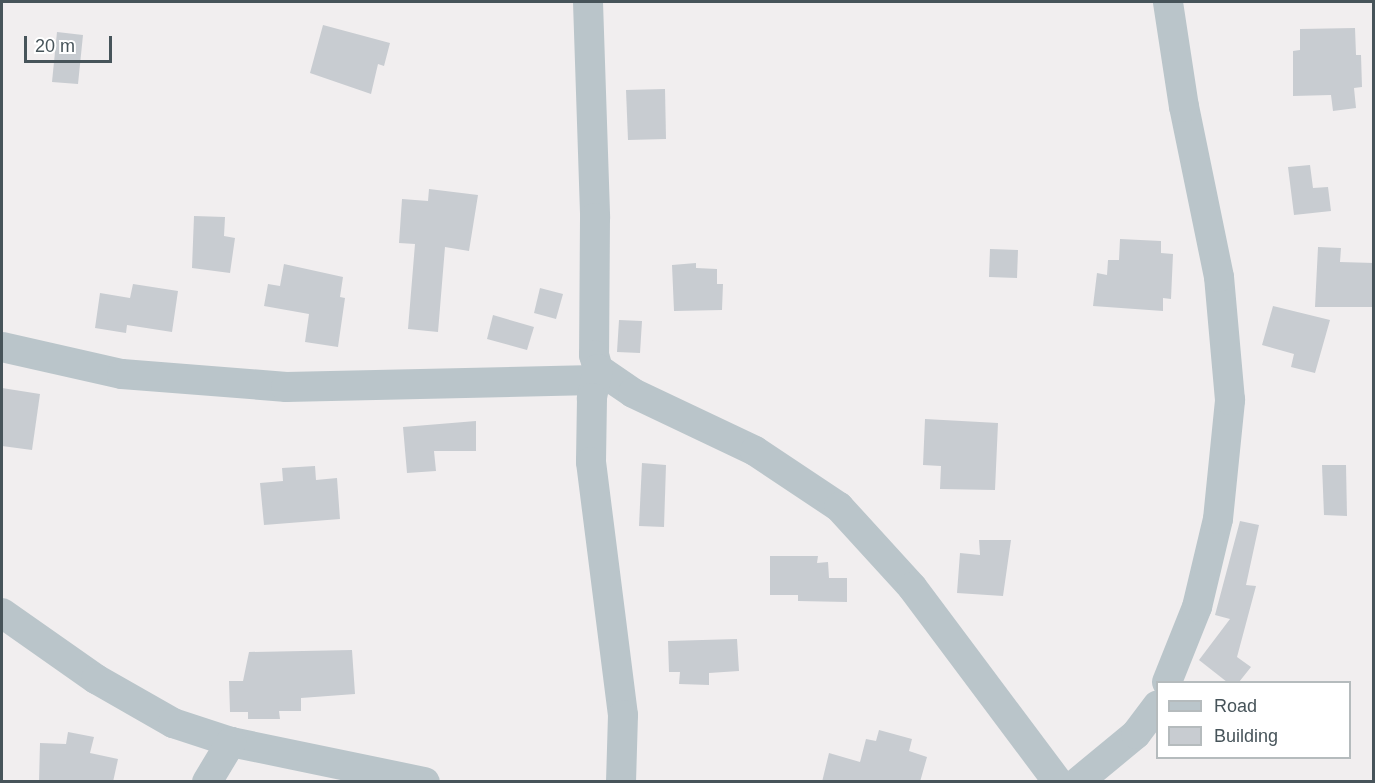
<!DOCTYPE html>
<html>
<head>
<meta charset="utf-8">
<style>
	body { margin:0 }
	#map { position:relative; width:1375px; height:783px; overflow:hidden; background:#f1eeef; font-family:Arial,sans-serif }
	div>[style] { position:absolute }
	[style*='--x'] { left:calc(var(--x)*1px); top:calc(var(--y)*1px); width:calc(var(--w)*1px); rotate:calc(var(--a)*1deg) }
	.building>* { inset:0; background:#c8ccd1 }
	.minor>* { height:30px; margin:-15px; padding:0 15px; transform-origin:15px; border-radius:15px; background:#bac5ca }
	span { translate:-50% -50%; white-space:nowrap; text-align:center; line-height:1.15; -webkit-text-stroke:6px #fff; paint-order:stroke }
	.frame { position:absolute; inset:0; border:3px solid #47545a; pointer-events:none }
	.legend { position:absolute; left:1156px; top:681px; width:195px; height:78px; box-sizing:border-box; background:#fff; border:2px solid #b5bbbd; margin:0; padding:8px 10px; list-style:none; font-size:18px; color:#47545a }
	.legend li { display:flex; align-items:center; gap:12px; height:30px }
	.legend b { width:30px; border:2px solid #b5bbbd }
	.scale { position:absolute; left:24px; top:36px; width:88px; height:27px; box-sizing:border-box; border:3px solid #47545a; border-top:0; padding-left:8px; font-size:18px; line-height:21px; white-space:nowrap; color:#47545a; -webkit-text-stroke:4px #fff; paint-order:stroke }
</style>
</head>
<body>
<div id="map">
	<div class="building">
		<i style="clip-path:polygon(323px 25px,390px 43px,384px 66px,378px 64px,371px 94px,310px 73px)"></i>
		<i style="clip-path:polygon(1355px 28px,1356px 55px,1361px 55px,1362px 87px,1354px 88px,1356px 108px,1333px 111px,1331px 95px,1293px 96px,1293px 51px,1300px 50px,1300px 29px)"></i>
		<i style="clip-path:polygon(57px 32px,83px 35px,78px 84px,52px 82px)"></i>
		<i style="clip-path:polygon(665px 89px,666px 139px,628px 140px,626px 90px)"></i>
		<i style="clip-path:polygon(1310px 165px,1313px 188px,1328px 187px,1331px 211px,1294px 215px,1288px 167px)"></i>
		<i style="clip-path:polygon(429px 189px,478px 195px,469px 251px,445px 247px,438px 332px,408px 329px,415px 244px,399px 243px,402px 199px,428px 201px)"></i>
		<i style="clip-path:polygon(194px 216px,225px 217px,224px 236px,235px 238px,230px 273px,192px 268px)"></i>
		<i style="clip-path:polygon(1120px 239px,1161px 241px,1161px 253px,1173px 254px,1171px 299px,1163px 298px,1163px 311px,1093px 306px,1097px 273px,1107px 275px,1108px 260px,1119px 260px)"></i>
		<i style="clip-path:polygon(1318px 247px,1341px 248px,1340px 262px,1374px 263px,1374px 307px,1315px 307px)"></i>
		<i style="clip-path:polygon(990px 249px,1018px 250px,1017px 278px,989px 277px)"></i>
		<i style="clip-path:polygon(696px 263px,696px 268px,717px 269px,717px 284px,723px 284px,722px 310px,674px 311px,672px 265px)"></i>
		<i style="clip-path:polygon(284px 264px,343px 277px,340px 297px,345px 298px,338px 347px,305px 342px,309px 314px,264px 306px,268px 284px,280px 286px)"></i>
		<i style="clip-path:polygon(133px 284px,178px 291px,172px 332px,127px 325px,126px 333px,95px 328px,100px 293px,130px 298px)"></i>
		<i style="clip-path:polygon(540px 288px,563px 294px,556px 319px,534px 313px)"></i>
		<i style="clip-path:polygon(1273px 306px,1330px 320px,1315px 373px,1291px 367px,1294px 354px,1262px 345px)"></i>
		<i style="clip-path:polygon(493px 315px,534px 327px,527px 350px,487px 339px)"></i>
		<i style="clip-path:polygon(619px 320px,642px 321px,640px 353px,617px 352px)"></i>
		<i style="clip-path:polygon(2px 388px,40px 394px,32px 450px,2px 446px)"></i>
		<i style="clip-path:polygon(925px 419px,998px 423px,995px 490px,940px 489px,941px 466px,923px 465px)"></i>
		<i style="clip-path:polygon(476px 421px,476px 451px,434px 451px,436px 471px,407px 473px,403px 427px)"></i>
		<i style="clip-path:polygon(642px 463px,666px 465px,664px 527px,639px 526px)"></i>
		<i style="clip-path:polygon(1322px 465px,1346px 465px,1347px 516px,1324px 515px)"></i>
		<i style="clip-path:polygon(315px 466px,316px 480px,337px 478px,340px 519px,264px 525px,260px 483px,283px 481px,282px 468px)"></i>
		<i style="clip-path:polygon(1240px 521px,1259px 525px,1246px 585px,1256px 586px,1237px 657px,1251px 667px,1239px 682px,1227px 682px,1199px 660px,1230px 619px,1215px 615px)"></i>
		<i style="clip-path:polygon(979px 540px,1011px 540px,1003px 596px,957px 593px,960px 553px,980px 555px)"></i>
		<i style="clip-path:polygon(770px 556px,818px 556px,817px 563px,828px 562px,829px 578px,847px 578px,847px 602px,798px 601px,798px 595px,770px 595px)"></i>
		<i style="clip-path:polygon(737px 639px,739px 671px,709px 673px,709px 685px,679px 684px,680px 672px,669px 672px,668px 641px)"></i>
		<i style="clip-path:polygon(352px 650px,355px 694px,301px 698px,301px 711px,279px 711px,280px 719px,248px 719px,248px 712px,230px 712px,229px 681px,243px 681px,249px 652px)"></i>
		<i style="clip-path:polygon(879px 730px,912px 739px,909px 751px,927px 757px,920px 782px,822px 782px,829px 753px,860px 762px,866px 739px,876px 741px)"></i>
		<i style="clip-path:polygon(68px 732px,94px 737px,90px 753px,118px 759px,113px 782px,39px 782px,40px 743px,66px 744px)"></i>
	</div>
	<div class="minor">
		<i style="--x:588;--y:2;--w:216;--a:88.1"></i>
		<i style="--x:595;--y:218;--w:137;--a:90.4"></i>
		<i style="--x:594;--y:355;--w:15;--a:74"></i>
		<i style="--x:598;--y:369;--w:42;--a:34.4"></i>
		<i style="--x:633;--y:393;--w:135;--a:25.4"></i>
		<i style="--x:755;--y:451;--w:101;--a:33.7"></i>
		<i style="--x:839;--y:507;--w:108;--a:47.6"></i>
		<i style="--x:912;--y:587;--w:244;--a:53.2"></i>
		<i style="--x:2;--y:347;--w:123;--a:12.7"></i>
		<i style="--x:122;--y:374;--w:165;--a:4.5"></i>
		<i style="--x:286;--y:387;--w:308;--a:-1.3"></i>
		<i style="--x:598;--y:369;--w:30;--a:102"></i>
		<i style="--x:592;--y:398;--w:64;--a:90.9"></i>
		<i style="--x:591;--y:462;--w:255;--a:82.8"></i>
		<i style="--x:623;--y:715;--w:67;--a:91.7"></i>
		<i style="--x:2;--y:613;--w:115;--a:35.1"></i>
		<i style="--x:96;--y:679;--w:89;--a:29.7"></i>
		<i style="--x:173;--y:723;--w:61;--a:18.1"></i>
		<i style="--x:231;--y:742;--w:198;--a:11.7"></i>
		<i style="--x:1167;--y:682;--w:81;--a:-68.2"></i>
		<i style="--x:1197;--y:607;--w:90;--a:-76.6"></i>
		<i style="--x:1218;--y:519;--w:120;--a:-84.2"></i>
		<i style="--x:1230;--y:400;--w:123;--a:-95.1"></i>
		<i style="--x:1219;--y:277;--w:174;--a:-101.6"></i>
		<i style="--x:1184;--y:107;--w:106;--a:-98.7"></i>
		<i style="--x:207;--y:782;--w:47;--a:-59"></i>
		<i style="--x:1078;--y:782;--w:75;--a:-39.6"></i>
		<i style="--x:1136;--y:734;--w:36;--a:-53"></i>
	</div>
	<div class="frame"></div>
	<ul class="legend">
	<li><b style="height:8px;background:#bac5ca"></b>Road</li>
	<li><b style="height:16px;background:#c8ccd1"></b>Building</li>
	</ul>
	<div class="scale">20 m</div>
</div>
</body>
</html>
